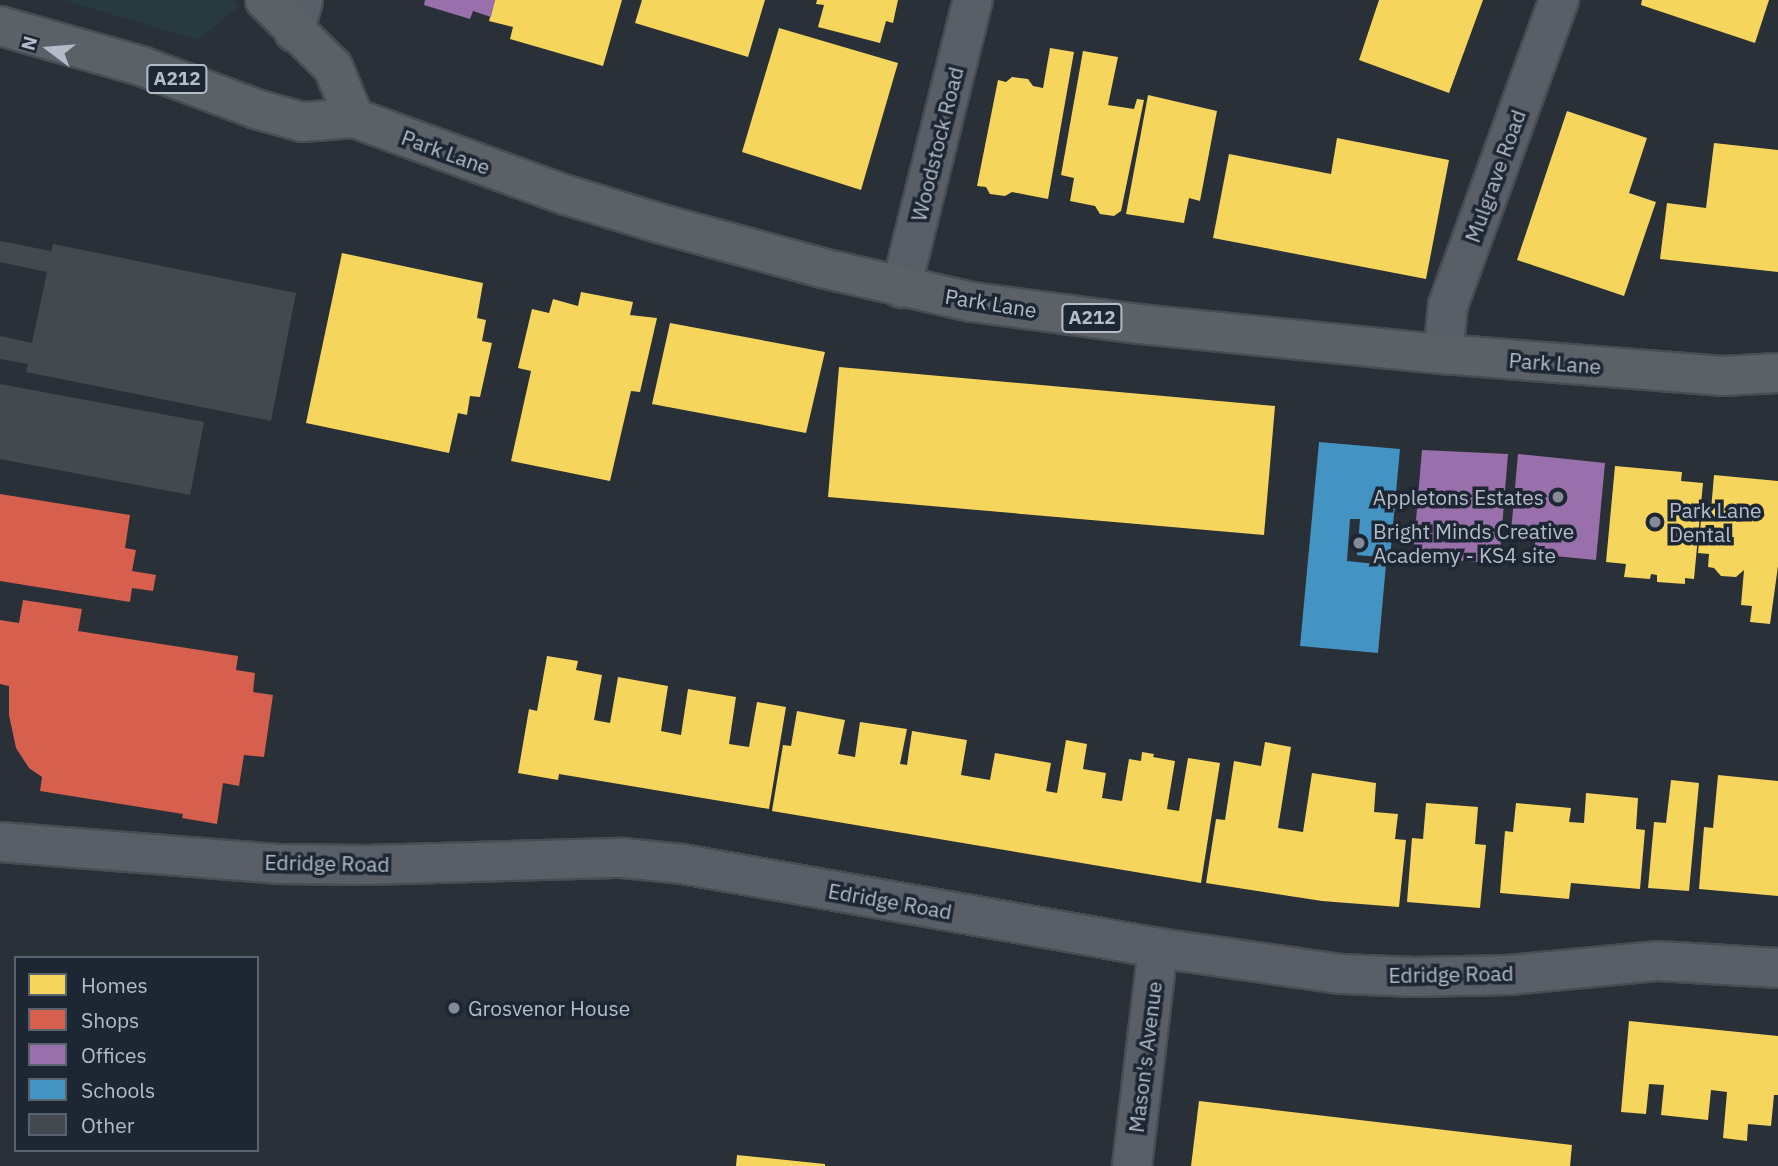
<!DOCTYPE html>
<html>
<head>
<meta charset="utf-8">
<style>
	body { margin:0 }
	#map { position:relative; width:1778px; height:1166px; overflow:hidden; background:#2a3038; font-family:"IBM Plex Sans",sans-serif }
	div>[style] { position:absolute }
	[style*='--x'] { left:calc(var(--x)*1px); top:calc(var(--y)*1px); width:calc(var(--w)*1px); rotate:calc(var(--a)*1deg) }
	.green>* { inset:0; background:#273a3e }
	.homes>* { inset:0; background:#f6d55c }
	.shops>* { inset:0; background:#d6604d }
	.offices>* { inset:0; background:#9970ab }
	.schools>* { inset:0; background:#4393c3 }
	.building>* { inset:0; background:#444950 }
	.roads { filter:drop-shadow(2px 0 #484c53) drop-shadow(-2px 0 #484c53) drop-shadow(0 2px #484c53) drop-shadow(0 -2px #484c53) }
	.minor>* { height:38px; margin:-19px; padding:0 19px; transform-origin:19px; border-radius:19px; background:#5a5e66 }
	.major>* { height:38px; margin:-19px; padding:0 19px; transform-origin:19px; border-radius:19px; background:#5c6168 }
	.dots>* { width:19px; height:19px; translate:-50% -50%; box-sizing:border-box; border:4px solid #1d2633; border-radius:50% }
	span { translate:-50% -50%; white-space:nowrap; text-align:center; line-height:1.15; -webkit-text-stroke:7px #1d2633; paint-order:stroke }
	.shield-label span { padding:2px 5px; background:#1d2633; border:2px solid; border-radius:5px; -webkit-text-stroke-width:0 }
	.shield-label { font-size:19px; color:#b4bcc9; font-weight:700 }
	.street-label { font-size:21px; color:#b4bcc9 }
	.poi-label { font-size:21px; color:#b4bcc9 }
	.right { translate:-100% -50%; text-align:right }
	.left { translate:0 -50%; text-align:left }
	.legend { position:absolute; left:14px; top:956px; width:245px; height:196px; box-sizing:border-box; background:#1d2633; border:2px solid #59626f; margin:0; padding:9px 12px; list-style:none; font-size:21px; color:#b4bcc9 }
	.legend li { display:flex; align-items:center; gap:14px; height:35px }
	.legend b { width:35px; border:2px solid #59626f }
	.north { position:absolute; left:14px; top:14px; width:70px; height:70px; -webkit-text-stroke:5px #1d2633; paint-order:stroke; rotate:286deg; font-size:19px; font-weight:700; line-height:28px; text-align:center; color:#b4bcc9 }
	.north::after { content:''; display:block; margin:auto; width:24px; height:32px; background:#b4bcc9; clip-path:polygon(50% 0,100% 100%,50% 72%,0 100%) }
</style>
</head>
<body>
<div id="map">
	<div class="green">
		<i style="clip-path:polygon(64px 0,234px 0,239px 6px,198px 40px)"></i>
	</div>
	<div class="homes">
		<i style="clip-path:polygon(495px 0,622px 0,603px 66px,510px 39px,513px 27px,489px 21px)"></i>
		<i style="clip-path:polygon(642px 0,765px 0,748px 57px,635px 23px)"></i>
		<i style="clip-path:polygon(817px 0,898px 0,893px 23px,886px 21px,880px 43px,818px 27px,824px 5px,816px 4px)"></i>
		<i style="clip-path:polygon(1379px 0,1483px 0,1449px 93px,1359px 60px)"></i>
		<i style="clip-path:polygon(1642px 0,1769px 0,1755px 43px,1641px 5px)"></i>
		<i style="clip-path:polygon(779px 28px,898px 63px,861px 190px,742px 152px)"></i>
		<i style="clip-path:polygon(1050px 48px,1074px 52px,1048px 199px,1012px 192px,1005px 196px,990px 194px,986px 187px,977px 186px,998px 80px,1006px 82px,1012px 77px,1028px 79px,1033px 86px,1043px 88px)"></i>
		<i style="clip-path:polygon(1083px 51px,1118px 57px,1108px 105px,1134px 109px,1137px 99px,1144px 100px,1121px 211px,1114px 216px,1100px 214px,1095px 206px,1070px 201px,1074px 178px,1061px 175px)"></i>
		<i style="clip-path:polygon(1148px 95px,1217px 111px,1200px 201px,1189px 198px,1184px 223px,1126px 214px)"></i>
		<i style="clip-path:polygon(1567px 111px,1647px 138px,1629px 193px,1656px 202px,1624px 296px,1517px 260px)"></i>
		<i style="clip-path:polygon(1337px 138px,1449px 160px,1426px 279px,1213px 238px,1229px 154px,1331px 174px)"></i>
		<i style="clip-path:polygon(1714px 143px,1778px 150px,1778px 272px,1660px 259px,1667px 203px,1706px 208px)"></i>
		<i style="clip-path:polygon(342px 253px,483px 283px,477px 318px,486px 320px,482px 341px,492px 343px,480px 397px,470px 396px,467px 415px,458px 413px,449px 453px,306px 423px)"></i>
		<i style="clip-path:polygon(581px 292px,633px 302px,630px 315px,657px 318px,640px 392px,631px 391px,610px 481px,511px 461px,531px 371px,518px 368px,532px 309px,549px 313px,553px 299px,578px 306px)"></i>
		<i style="clip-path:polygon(670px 323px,825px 352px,806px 433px,652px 404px)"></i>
		<i style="clip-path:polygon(839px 367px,1275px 406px,1264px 535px,828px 497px)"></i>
		<i style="clip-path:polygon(1615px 466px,1682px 472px,1681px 481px,1703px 483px,1694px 579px,1685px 578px,1685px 584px,1657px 582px,1657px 575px,1651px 574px,1650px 579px,1624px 577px,1626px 564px,1606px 562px)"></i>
		<i style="clip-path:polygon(1714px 475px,1778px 481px,1778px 566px,1770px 624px,1750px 622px,1752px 606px,1741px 605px,1744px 570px,1736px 577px,1721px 576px,1714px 568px,1708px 567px,1709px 554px,1698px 553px,1702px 509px,1711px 510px)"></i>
		<i style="clip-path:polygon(547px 656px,578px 661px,576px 670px,602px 675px,594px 720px,610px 723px,618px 677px,668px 686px,661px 731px,681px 735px,688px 689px,736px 697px,729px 744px,749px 747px,757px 702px,786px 707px,769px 809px,559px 774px,558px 780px,518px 773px,529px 709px,537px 711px)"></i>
		<i style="clip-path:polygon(797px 711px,845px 720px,838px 754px,855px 757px,860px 722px,907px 729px,900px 764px,907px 765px,912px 731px,967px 740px,961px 775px,990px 780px,995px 753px,1051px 763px,1046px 791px,1057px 793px,1066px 740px,1087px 744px,1083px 769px,1106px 773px,1102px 798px,1122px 801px,1129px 759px,1141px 761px,1142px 752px,1154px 754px,1153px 757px,1175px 761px,1167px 809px,1179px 811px,1188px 758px,1220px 763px,1201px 883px,772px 811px,783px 745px,791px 746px)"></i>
		<i style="clip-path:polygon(1265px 742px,1291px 747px,1278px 828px,1303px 832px,1312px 773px,1376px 783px,1374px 812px,1398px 814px,1395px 839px,1406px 840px,1399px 907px,1322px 901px,1206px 883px,1216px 819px,1225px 820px,1234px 761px,1261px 766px)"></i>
		<i style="clip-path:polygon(1718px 775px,1778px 781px,1778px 896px,1699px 889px,1704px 827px,1713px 828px)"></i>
		<i style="clip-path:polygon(1671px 780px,1699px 783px,1689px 891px,1648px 888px,1654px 822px,1666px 823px)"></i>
		<i style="clip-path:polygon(1586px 793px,1638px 798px,1636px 829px,1645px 830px,1640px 889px,1571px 883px,1569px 899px,1500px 893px,1505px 831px,1513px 832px,1516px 803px,1571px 808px,1569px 822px,1584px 823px)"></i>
		<i style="clip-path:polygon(1426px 803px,1478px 807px,1475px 844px,1486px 845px,1480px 908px,1407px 902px,1412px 838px,1423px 839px)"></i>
		<i style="clip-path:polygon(1629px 1021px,1778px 1036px,1778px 1095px,1774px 1095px,1771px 1126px,1748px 1124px,1747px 1141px,1723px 1138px,1727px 1092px,1711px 1090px,1708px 1120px,1661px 1115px,1664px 1085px,1649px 1084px,1646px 1114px,1621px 1112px)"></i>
		<i style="clip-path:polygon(1199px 1101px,1572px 1145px,1570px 1166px,1191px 1166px)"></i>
		<i style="clip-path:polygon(737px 1155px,825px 1164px,825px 1166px,736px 1166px)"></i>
	</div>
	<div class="shops">
		<i style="clip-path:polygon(0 494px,130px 515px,125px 548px,136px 550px,132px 571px,156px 575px,153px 591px,132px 588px,130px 602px,0 581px)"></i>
		<i style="clip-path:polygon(23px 600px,82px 609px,78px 631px,238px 656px,236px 670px,255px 673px,253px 692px,273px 695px,264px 757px,244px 755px,239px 786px,223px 783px,217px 824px,182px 818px,183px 814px,40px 791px,42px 777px,29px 768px,16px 748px,9px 715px,9px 686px,0 684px,0 620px,19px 623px)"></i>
	</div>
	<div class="offices">
		<i style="clip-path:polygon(425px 0,495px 0,491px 17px,473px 11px,470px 19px,424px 5px)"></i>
		<i style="clip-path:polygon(1422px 450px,1508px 454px,1499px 564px,1413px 556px)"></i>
		<i style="clip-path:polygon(1518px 454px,1605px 463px,1596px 560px,1534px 554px,1536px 534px,1511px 532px)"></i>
	</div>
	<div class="schools">
		<i style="clip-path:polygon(1319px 442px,1400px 449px,1390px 558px,1357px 555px,1360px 519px,1350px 519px,1347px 561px,1386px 565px,1378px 653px,1300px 646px)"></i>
	</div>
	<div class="building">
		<i style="clip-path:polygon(0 241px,51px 251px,53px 244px,296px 293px,271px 421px,26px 372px,28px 364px,0 359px,0 336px,32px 343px,47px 272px,0 262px)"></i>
		<i style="clip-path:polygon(0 384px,204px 422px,190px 495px,0 459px)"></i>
	</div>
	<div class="roads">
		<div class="minor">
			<i style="--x:294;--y:32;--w:33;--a:-74"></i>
			<i style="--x:901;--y:288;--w:297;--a:-76"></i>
			<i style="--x:1443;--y:354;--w:49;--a:-84.2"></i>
			<i style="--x:1448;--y:305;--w:325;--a:-70"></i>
			<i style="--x:0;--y:842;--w:279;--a:4.5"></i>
			<i style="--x:278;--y:864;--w:89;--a:0.6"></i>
			<i style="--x:367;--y:865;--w:256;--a:-1.6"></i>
			<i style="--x:623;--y:858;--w:59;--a:5.8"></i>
			<i style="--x:682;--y:864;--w:483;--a:10"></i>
			<i style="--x:1158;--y:948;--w:185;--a:8.1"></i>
			<i style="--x:1341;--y:974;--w:73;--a:2.4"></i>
			<i style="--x:1414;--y:977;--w:95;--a:-1.2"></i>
			<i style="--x:1509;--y:975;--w:150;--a:-5.4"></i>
			<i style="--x:1658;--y:961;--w:120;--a:3.3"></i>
			<i style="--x:1132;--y:1166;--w:220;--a:-83.2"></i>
		</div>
		<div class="major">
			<i style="--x:265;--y:0;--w:95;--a:44.6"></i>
			<i style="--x:333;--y:67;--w:55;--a:67.6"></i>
			<i style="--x:0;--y:26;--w:147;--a:15.8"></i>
			<i style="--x:141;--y:66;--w:123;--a:20.5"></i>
			<i style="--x:256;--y:109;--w:48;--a:15.8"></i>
			<i style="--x:302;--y:122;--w:52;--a:-4.4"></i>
			<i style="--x:354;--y:118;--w:226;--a:20"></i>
			<i style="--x:566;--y:195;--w:96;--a:16.9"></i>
			<i style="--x:658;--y:223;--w:170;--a:15.3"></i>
			<i style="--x:822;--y:268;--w:154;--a:12.8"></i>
			<i style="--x:972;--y:302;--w:169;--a:7.5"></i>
			<i style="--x:1140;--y:324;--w:304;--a:5.7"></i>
			<i style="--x:1443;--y:354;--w:281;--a:4.5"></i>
			<i style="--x:1723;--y:376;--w:55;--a:-3.1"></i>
		</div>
	</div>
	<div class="dots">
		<i style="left:1558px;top:497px;background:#848b96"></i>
		<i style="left:1655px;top:522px;background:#848b96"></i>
		<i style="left:1359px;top:543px;background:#848b96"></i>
		<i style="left:454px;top:1008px;background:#848b96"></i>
	</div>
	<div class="shield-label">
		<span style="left:177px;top:79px">A212</span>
		<span style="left:1092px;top:318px">A212</span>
	</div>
	<div class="street-label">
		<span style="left:937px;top:144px;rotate:-76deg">Woodstock Road</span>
		<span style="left:446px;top:152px;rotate:20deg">Park Lane</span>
		<span style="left:1495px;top:176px;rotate:-70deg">Mulgrave Road</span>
		<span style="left:991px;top:303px;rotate:9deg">Park Lane</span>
		<span style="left:1555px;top:363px;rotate:4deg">Park Lane</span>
		<span style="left:327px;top:863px;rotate:1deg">Edridge Road</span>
		<span style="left:890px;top:901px;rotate:10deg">Edridge Road</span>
		<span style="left:1451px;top:974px;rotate:-1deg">Edridge Road</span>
		<span style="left:1145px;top:1057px;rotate:-83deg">Mason's Avenue</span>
	</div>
	<div class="poi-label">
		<span class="right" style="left:1544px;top:497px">Appletons Estates</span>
		<span class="left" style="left:1669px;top:522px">Park Lane<br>Dental</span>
		<span class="left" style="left:1373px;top:543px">Bright Minds Creative<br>Academy - KS4 site</span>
		<span class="left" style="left:468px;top:1008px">Grosvenor House</span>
	</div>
	<ul class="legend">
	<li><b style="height:19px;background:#f6d55c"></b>Homes</li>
	<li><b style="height:19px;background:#d6604d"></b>Shops</li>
	<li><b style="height:19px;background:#9970ab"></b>Offices</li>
	<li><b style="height:19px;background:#4393c3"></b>Schools</li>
	<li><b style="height:19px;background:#444950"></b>Other</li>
	</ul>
	<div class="north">N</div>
</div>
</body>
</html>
